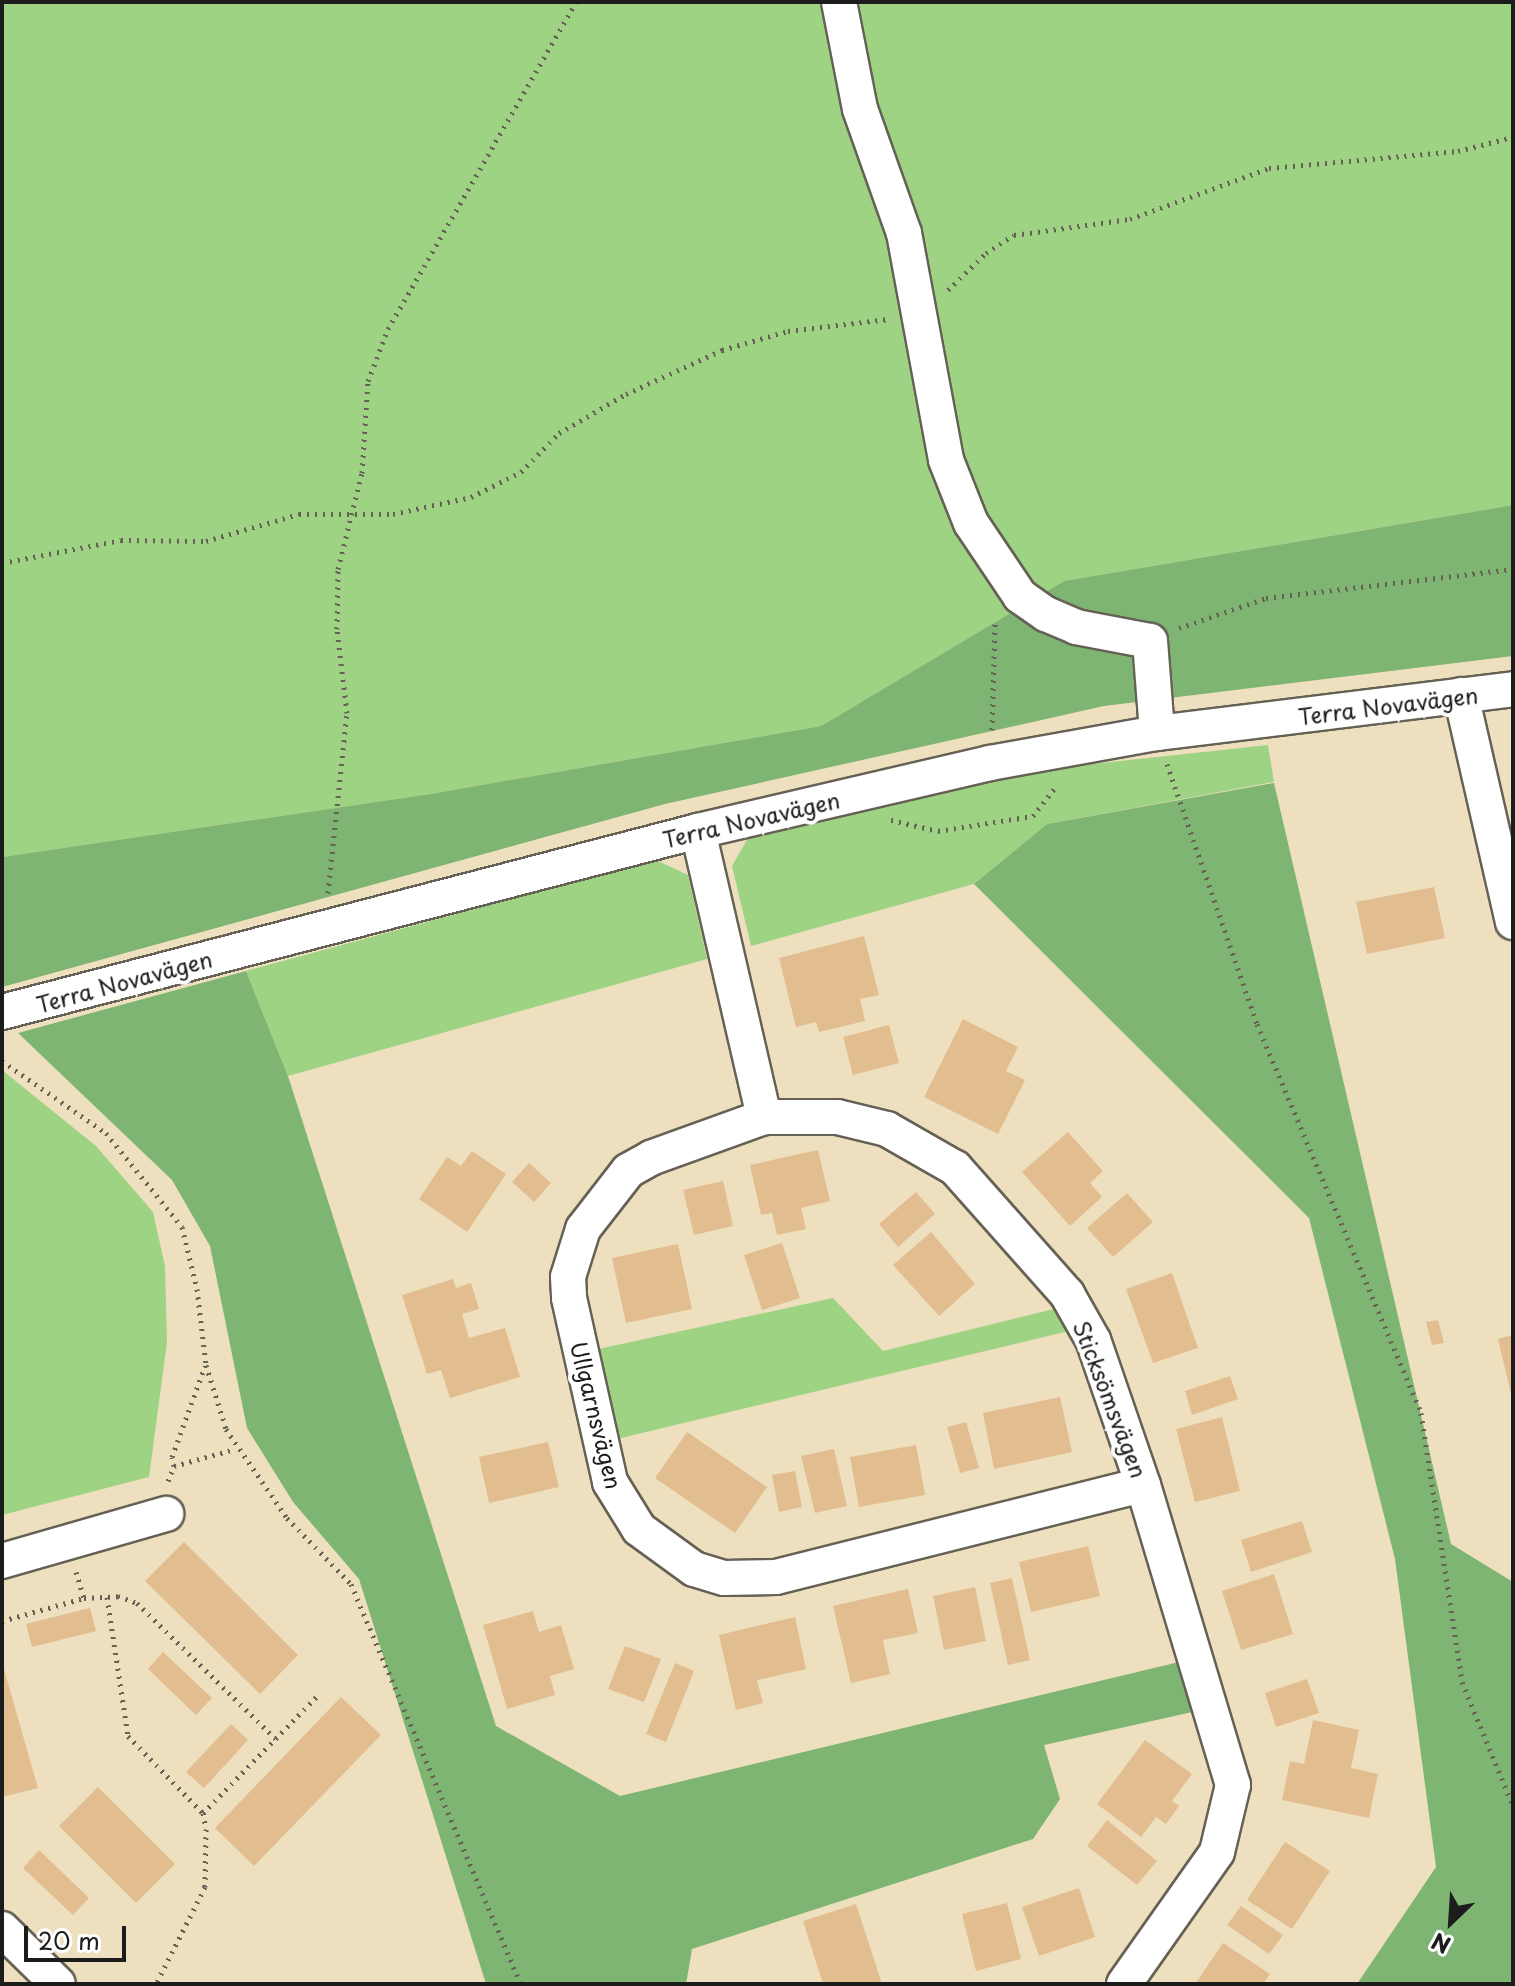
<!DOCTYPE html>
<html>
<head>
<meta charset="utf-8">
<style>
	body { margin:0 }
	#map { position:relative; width:1515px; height:1986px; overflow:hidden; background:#eee0bf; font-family:"Playpen Sans",sans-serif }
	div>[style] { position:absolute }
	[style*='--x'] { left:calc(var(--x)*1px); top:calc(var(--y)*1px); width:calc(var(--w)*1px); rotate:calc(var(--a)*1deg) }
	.green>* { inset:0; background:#9ed384 }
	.forest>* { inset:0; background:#7eb572 }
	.building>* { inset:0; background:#e1bd90 }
	.path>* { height:5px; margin-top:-2.5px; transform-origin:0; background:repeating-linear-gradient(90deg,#666155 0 2px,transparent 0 8px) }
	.roads { filter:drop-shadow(2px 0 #666155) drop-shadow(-2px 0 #666155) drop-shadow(0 2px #666155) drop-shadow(0 -2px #666155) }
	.minor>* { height:34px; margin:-17px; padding:0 17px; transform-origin:17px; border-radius:17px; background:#fff }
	span { translate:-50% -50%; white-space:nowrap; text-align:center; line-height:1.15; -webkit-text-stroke:8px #fff; paint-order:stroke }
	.street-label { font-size:22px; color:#1c1c1c }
	.frame { position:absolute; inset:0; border:4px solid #1c1c1c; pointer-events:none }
	.north { position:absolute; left:1411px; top:1882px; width:80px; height:80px; -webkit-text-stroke:6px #fff; paint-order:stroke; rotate:205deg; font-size:22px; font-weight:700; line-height:32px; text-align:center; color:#1c1c1c }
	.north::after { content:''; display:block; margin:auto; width:28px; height:36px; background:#1c1c1c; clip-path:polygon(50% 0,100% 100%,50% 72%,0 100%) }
	.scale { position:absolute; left:24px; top:1926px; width:102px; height:36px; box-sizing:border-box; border:4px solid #1c1c1c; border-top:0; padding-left:10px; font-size:24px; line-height:28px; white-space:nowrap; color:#1c1c1c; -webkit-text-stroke:6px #fff; paint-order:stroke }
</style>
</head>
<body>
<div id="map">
	<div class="green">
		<i style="clip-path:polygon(2px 2px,1513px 2px,1513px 505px,1064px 581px,821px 726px,430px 794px,2px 857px)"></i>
		<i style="clip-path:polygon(1268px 745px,1274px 782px,1047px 824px,974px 884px,751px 946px,732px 866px,751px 833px,1009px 773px)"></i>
		<i style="clip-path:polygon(656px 860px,688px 875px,707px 959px,288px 1076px,246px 971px)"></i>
		<i style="clip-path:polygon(2px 1070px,96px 1146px,153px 1212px,165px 1266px,167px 1342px,149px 1477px,2px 1515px)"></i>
		<i style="clip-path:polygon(833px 1298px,883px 1351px,1058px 1308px,1073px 1330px,617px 1439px,594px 1350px)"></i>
	</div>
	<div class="forest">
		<i style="clip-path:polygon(1513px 505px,1513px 656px,1104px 706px,665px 804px,2px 987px,2px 857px,430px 794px,821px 726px,1064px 581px)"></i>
		<i style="clip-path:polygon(1274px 783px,1451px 1544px,1513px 1582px,1513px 1984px,1357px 1984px,1436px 1867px,1395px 1559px,1309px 1218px,974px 884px,1047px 824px)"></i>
		<i style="clip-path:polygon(246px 971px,288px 1076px,496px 1726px,620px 1796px,1179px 1662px,1197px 1711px,1044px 1745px,1060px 1799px,1033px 1839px,692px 1949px,686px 1984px,486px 1984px,359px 1579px,293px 1502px,247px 1428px,210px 1246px,172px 1180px,18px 1033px)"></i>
	</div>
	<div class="building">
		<i style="clip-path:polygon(1434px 887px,1445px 938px,1367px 954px,1356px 902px)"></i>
		<i style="clip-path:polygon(864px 936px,879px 995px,860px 999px,865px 1021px,819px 1032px,816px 1022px,796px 1027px,779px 958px)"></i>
		<i style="clip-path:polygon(963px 1019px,1018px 1047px,1006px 1071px,1025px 1080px,998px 1134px,924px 1097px)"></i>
		<i style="clip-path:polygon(889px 1025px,899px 1063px,853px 1075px,843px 1037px)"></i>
		<i style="clip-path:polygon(1068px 1132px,1103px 1171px,1090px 1183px,1102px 1197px,1070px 1226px,1022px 1172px)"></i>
		<i style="clip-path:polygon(818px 1150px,830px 1201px,801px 1208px,806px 1229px,777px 1235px,772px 1213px,761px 1215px,750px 1165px)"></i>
		<i style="clip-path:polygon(472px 1151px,506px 1174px,467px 1232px,419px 1199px,447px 1157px,461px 1166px)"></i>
		<i style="clip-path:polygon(529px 1163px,551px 1183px,534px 1202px,512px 1182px)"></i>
		<i style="clip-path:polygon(723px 1181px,733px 1226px,694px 1235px,683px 1190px)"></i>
		<i style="clip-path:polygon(916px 1192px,935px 1214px,898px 1247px,879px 1224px)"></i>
		<i style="clip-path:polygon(1127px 1193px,1153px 1222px,1113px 1257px,1087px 1228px)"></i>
		<i style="clip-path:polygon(931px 1232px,975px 1284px,939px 1316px,893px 1265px)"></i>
		<i style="clip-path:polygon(782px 1243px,800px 1298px,762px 1310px,744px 1255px)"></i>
		<i style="clip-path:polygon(678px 1244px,692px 1309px,626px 1323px,612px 1258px)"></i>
		<i style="clip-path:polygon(1172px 1273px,1198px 1348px,1153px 1363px,1126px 1289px)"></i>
		<i style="clip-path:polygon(453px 1279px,456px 1288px,471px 1283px,479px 1309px,462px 1314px,469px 1338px,505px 1328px,520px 1377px,450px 1398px,441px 1370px,427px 1374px,402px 1295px)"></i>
		<i style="clip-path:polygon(1438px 1320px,1444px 1343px,1432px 1345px,1426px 1322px)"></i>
		<i style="clip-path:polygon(1513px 1335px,1513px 1398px,1512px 1398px,1498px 1339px)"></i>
		<i style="clip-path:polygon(1230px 1376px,1238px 1399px,1192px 1415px,1185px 1391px)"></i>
		<i style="clip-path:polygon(1060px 1397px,1072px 1452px,994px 1469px,983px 1413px)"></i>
		<i style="clip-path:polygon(1222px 1417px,1240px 1491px,1195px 1502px,1176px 1429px)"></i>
		<i style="clip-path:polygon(966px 1422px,979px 1468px,960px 1473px,947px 1427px)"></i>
		<i style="clip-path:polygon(687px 1432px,767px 1487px,735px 1533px,655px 1478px)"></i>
		<i style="clip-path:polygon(548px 1442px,559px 1487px,489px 1503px,479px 1457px)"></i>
		<i style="clip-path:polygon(916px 1445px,925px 1495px,859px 1507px,850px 1457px)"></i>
		<i style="clip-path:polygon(834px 1449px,847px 1506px,815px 1513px,801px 1456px)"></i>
		<i style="clip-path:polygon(795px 1471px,802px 1507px,779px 1512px,772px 1475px)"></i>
		<i style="clip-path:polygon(1302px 1521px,1312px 1552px,1251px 1572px,1241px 1540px)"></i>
		<i style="clip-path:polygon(184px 1542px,298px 1655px,260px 1694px,145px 1581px)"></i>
		<i style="clip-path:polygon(1088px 1546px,1100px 1596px,1031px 1612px,1019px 1562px)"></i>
		<i style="clip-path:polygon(1274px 1574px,1293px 1634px,1241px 1650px,1222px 1591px)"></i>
		<i style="clip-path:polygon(1012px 1578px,1030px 1660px,1008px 1665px,990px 1583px)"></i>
		<i style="clip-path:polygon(975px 1587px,986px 1641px,944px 1650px,933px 1596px)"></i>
		<i style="clip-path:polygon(908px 1589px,918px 1633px,883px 1640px,890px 1674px,851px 1683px,833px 1606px)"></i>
		<i style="clip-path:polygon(90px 1608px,96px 1631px,32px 1647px,26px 1624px)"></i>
		<i style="clip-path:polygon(533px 1611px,539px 1632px,561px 1625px,574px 1669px,550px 1676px,555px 1695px,507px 1709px,483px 1625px)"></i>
		<i style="clip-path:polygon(795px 1617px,806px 1669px,757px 1680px,763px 1703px,736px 1710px,719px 1635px)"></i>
		<i style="clip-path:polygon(625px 1646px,661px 1659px,644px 1702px,608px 1689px)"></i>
		<i style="clip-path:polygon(163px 1652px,212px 1698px,196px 1715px,148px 1669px)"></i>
		<i style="clip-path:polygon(2px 1662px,38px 1788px,2px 1797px)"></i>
		<i style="clip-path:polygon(675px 1663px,694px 1671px,666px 1742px,646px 1734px)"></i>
		<i style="clip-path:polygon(1307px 1679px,1319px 1713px,1276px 1727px,1265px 1693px)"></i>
		<i style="clip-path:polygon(341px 1697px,381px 1735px,254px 1866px,215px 1828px)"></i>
		<i style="clip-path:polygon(1313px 1720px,1359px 1730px,1351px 1768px,1378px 1774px,1369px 1818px,1282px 1800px,1290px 1761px,1304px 1764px)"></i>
		<i style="clip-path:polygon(231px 1724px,248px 1740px,204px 1788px,186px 1772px)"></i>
		<i style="clip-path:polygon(1145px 1740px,1192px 1774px,1172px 1801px,1179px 1806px,1166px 1824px,1156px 1817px,1141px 1837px,1097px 1804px)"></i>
		<i style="clip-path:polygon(98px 1787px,175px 1864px,136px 1903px,59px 1826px)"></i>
		<i style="clip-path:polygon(1107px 1820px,1157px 1861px,1137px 1885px,1087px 1846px)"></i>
		<i style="clip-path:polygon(1285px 1842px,1330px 1871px,1292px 1929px,1247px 1900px)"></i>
		<i style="clip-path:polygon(39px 1850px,89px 1898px,73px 1915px,23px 1868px)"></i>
		<i style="clip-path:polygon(1079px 1888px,1095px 1937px,1039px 1956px,1022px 1907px)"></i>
		<i style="clip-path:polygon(1007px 1903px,1021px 1959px,976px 1971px,962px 1914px)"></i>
		<i style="clip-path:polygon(856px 1904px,882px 1984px,823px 1984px,803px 1921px)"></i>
		<i style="clip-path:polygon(1241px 1906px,1283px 1935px,1269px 1954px,1227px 1925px)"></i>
		<i style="clip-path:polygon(1223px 1943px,1270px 1974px,1263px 1984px,1195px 1984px)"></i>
	</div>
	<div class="path">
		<i style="--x:948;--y:290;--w:53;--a:-44.2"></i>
		<i style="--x:986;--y:253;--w:33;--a:-33"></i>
		<i style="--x:1014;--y:235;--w:117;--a:-7.9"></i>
		<i style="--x:1130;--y:219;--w:148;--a:-20.1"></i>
		<i style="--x:1269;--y:168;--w:190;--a:-5.1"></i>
		<i style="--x:1458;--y:151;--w:57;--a:-14.3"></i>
		<i style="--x:2;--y:563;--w:121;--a:-10.9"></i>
		<i style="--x:121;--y:540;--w:85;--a:0.7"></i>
		<i style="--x:206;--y:541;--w:97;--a:-16.2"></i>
		<i style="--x:299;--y:514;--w:94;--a:0"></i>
		<i style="--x:393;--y:514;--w:80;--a:-12.3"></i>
		<i style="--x:471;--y:497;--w:56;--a:-26.6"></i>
		<i style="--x:521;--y:472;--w:54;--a:-45.7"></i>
		<i style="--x:559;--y:433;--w:78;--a:-30.2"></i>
		<i style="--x:626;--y:394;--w:106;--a:-24.6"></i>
		<i style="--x:722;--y:350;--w:69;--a:-16.1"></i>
		<i style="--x:788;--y:331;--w:101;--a:-6.8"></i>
		<i style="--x:1179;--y:628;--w:92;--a:-19"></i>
		<i style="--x:1266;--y:598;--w:249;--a:-6.7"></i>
		<i style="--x:992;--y:730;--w:110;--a:-88.4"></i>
		<i style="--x:1167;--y:764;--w:275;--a:70.9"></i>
		<i style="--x:1257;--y:1024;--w:422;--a:67.1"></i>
		<i style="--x:1421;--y:1413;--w:272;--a:81.3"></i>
		<i style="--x:1462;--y:1682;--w:134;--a:67.6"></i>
		<i style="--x:891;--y:820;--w:48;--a:13.2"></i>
		<i style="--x:938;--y:831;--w:96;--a:-9"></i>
		<i style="--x:1033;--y:816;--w:37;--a:-52"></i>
		<i style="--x:328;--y:893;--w:181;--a:-84"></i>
		<i style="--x:347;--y:713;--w:85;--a:-96.8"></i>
		<i style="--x:337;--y:629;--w:60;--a:-89"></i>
		<i style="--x:338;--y:569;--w:99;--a:-76"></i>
		<i style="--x:362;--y:473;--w:92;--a:-86.3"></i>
		<i style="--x:368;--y:381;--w:56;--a:-69"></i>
		<i style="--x:388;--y:329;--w:377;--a:-60.1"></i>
		<i style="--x:2;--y:1061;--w:126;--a:34.7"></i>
		<i style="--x:106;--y:1133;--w:121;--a:51"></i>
		<i style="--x:182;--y:1227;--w:64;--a:76.4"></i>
		<i style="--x:197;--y:1289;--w:77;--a:83.2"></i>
		<i style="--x:206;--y:1365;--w:67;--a:72.6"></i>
		<i style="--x:226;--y:1429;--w:108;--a:55.6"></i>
		<i style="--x:287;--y:1518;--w:92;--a:45.9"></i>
		<i style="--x:351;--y:1584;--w:435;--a:67"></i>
		<i style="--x:174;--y:1466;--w:9;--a:-103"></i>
		<i style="--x:172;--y:1457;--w:97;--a:-70.1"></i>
		<i style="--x:168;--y:1481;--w:16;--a:-68"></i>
		<i style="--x:174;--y:1466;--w:63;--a:-15.6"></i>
		<i style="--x:76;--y:1572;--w:27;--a:73"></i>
		<i style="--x:107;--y:1597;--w:141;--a:81.4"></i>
		<i style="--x:128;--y:1736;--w:107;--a:45.8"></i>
		<i style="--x:203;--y:1813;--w:16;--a:79"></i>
		<i style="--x:206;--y:1829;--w:58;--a:91"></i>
		<i style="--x:205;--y:1887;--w:109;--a:116.8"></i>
		<i style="--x:2;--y:1621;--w:85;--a:-15.7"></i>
		<i style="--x:84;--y:1598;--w:34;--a:-3"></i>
		<i style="--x:118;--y:1596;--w:20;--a:20"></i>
		<i style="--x:137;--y:1603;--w:194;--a:44.4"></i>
		<i style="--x:203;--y:1813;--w:166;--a:-45.7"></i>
	</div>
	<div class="roads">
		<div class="minor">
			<i style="--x:839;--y:2;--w:109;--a:78.9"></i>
			<i style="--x:860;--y:109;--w:132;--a:70.5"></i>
			<i style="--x:904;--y:233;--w:231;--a:79.5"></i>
			<i style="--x:946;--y:460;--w:68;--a:68.4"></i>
			<i style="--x:971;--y:523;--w:88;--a:56.1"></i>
			<i style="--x:1020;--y:596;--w:32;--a:35"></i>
			<i style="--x:1046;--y:614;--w:33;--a:23"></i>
			<i style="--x:1076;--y:627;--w:75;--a:10.7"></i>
			<i style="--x:1150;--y:641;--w:92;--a:85.6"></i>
			<i style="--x:1461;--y:695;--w:233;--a:77.1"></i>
			<i style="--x:698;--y:831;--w:294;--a:77"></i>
			<i style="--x:2;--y:1012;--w:719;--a:-14.58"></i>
			<i style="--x:698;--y:831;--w:300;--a:-13.1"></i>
			<i style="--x:990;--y:763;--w:170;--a:-10.2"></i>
			<i style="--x:1157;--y:733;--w:359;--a:-7"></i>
			<i style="--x:2;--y:1561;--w:171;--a:-16"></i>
			<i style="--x:2;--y:1929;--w:78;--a:44.5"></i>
			<i style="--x:1124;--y:1984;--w:161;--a:-54.8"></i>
			<i style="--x:1217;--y:1852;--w:69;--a:-76.6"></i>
			<i style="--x:1233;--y:1785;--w:313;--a:-106.7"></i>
			<i style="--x:1143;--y:1485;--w:153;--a:-109"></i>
			<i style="--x:1093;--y:1340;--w:53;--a:-119.5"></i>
			<i style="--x:1067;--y:1294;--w:169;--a:-131.6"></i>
			<i style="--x:955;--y:1168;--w:78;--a:-150.2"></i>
			<i style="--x:887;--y:1129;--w:51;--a:-166.5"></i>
			<i style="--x:837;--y:1117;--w:73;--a:180"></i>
			<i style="--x:764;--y:1117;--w:120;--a:160.1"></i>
			<i style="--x:651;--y:1158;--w:26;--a:151"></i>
			<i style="--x:628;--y:1171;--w:73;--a:127.8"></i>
			<i style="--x:583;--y:1229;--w:50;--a:107.4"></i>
			<i style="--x:568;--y:1277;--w:21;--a:87"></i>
			<i style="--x:569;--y:1298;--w:189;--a:77.4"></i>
			<i style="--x:610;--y:1482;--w:55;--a:58.3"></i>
			<i style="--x:639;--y:1529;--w:68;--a:36"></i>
			<i style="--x:694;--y:1569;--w:31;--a:17"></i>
			<i style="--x:724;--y:1578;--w:52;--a:-1.1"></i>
			<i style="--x:776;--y:1577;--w:378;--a:-14.1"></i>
		</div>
	</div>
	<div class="street-label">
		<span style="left:1388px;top:705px;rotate:-7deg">Terra Novavägen</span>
		<span style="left:751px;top:819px;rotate:-13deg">Terra Novavägen</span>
		<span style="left:124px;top:981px;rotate:-15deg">Terra Novavägen</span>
		<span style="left:1111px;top:1399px;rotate:69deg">Sticksömsvägen</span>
		<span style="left:597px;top:1415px;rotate:76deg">Ullgarnsvägen</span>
	</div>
	<div class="frame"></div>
	<div class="north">N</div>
	<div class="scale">20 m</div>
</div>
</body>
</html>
